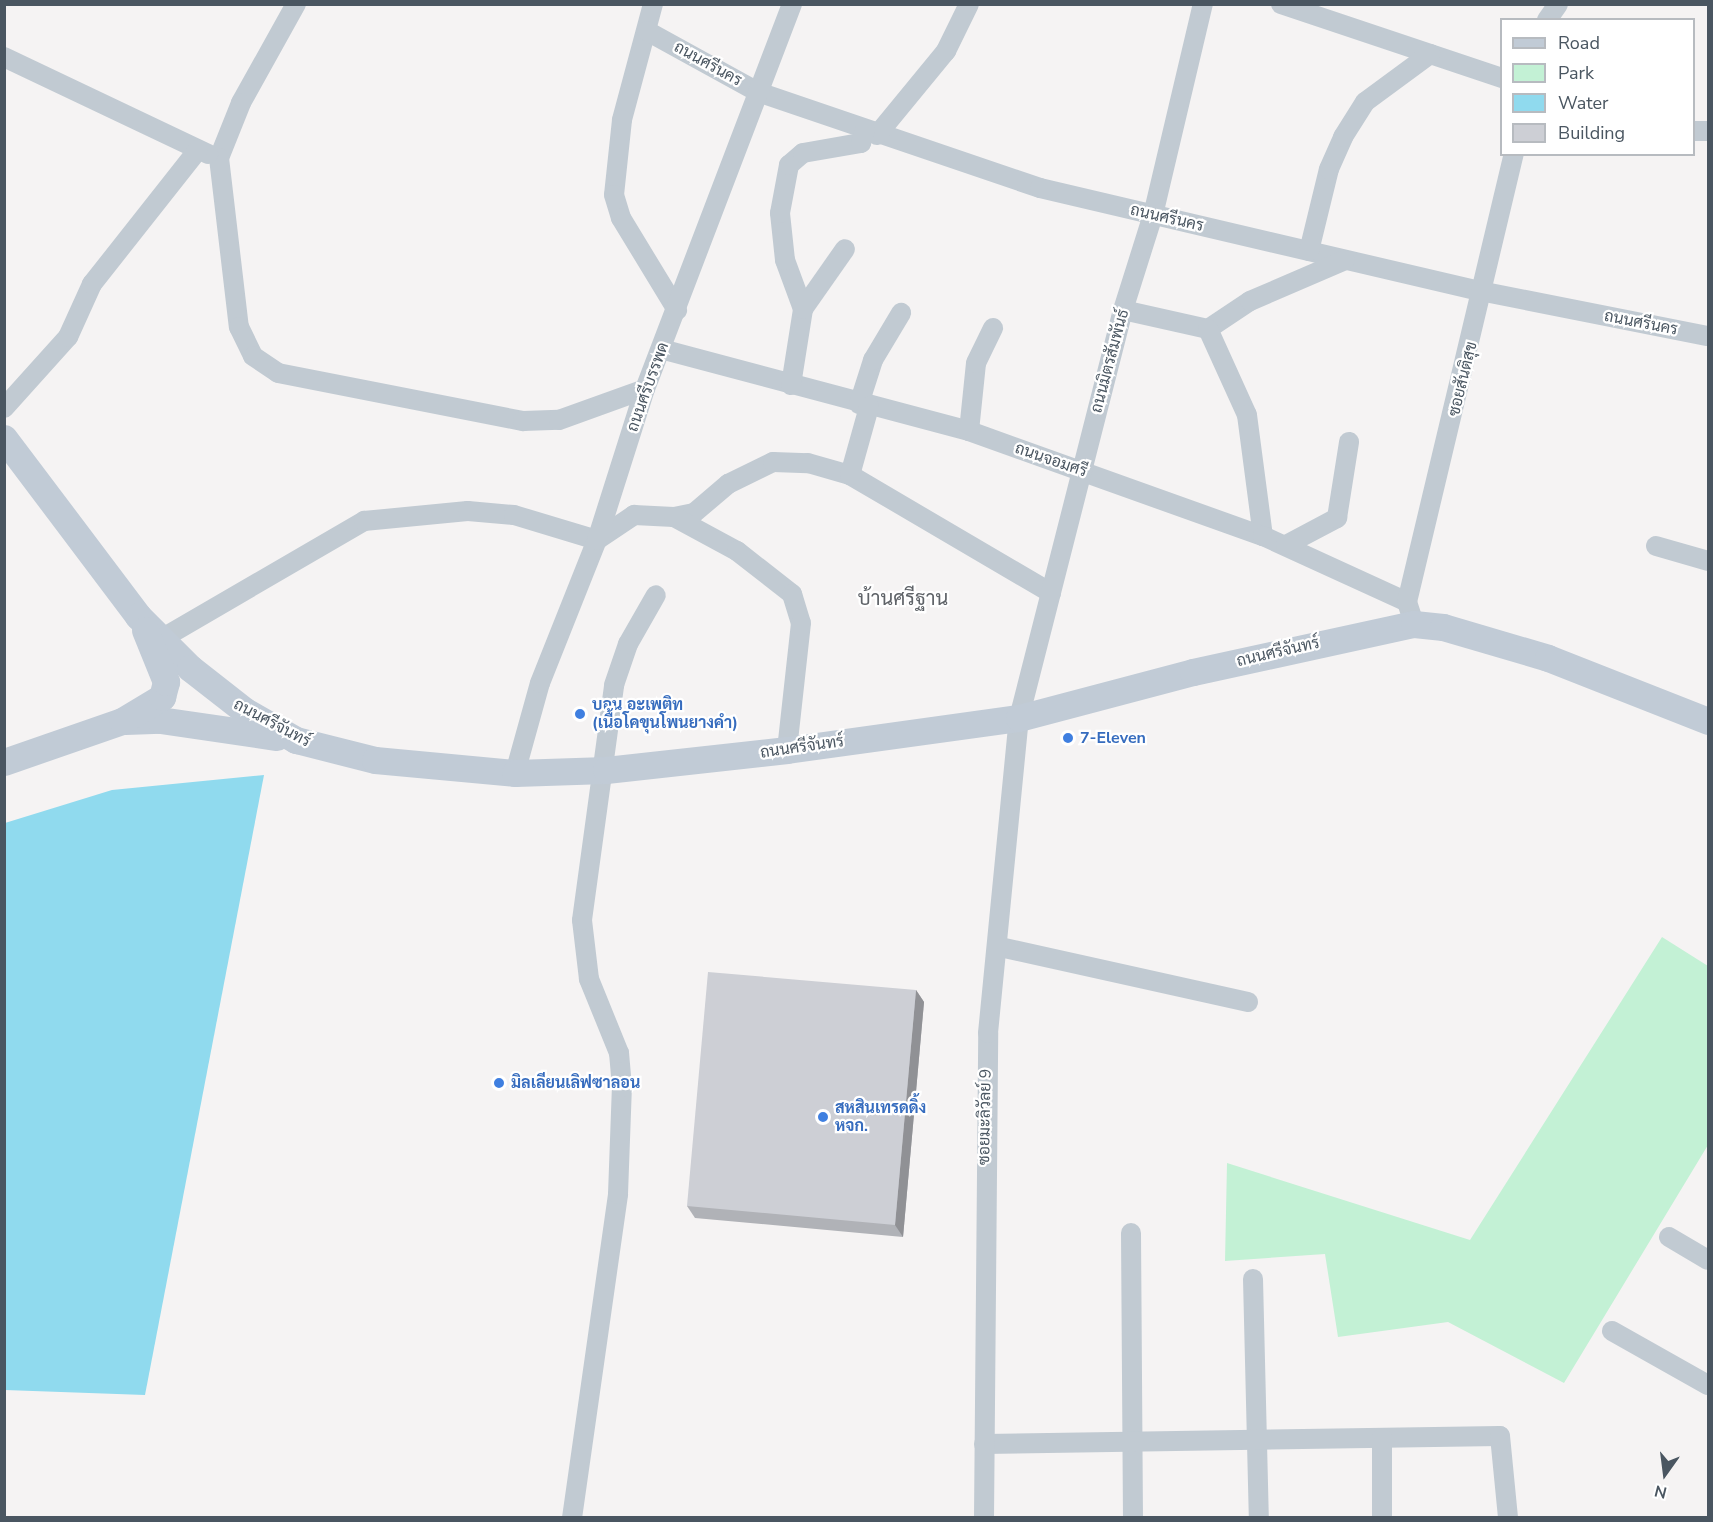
<!DOCTYPE html>
<html>
<head>
<meta charset="utf-8">
<style>
	body { margin:0 }
	#map { position:relative; width:1713px; height:1522px; overflow:hidden; background:#f5f3f3; font-family:"Nunito Sans",Sarabun,sans-serif }
	div>[style] { position:absolute }
	[style*='--x'] { left:calc(var(--x)*1px); top:calc(var(--y)*1px); width:calc(var(--w)*1px); rotate:calc(var(--a)*1deg) }
	.green>* { inset:0; background:#c3f1d5 }
	.water>* { inset:0; background:#90daee }
	.minor>* { height:20px; margin:-10px; padding:0 10px; transform-origin:10px; border-radius:10px; background:#c1cad2 }
	.secondary>* { height:27px; margin:-13.5px; padding:0 13.5px; transform-origin:13.5px; border-radius:13.5px; background:#c1cbd6 }
	.wall>* { inset:0; background:#b0b2b7 }
	.shaded-wall>* { inset:0; background:#909195 }
	.building>* { inset:0; background:#cdcfd5 }
	.dots>* { width:16px; height:16px; translate:-50% -50%; box-sizing:border-box; border:3px solid #fff; border-radius:50% }
	span { translate:-50% -50%; white-space:nowrap; text-align:center; line-height:1.15; -webkit-text-stroke:4.5px #fff; paint-order:stroke }
	.street-label { font-size:16px; color:#4a5661 }
	.shop-label { font-size:16px; color:#366cbe; font-weight:700 }
	.left { translate:0 -50%; text-align:left }
	.quarter-label { font-size:20px; color:#5f6368 }
	.frame { position:absolute; inset:0; border:6px solid #4a5661; pointer-events:none }
	.legend { position:absolute; left:1500px; top:18px; width:195px; height:138px; box-sizing:border-box; background:#fff; border:2px solid #b7bbc0; margin:0; padding:8px 10px; list-style:none; font-size:18px; color:#4a5661 }
	.legend li { display:flex; align-items:center; gap:12px; height:30px }
	.legend b { width:30px; border:2px solid #b7bbc0 }
	.north { position:absolute; left:1635px; top:1444px; width:60px; height:60px; -webkit-text-stroke:4px #fff; paint-order:stroke; rotate:194deg; font-size:16px; font-weight:700; line-height:24px; text-align:center; color:#4a5661 }
	.north::after { content:''; display:block; margin:auto; width:21px; height:27px; background:#4a5661; clip-path:polygon(50% 0,100% 100%,50% 72%,0 100%) }
</style>
</head>
<body>
<div id="map">
	<div class="green">
		<i style="clip-path:polygon(1662px 937px,1708px 966px,1708px 1145px,1564px 1383px,1448px 1322px,1338px 1337px,1325px 1254px,1225px 1261px,1227px 1163px,1470px 1240px)"></i>
	</div>
	<div class="water">
		<i style="clip-path:polygon(264px 775px,145px 1395px,5px 1390px,5px 823px,112px 790px)"></i>
	</div>
	<div class="minor">
		<i style="--x:296;--y:4;--w:113;--a:119.1"></i>
		<i style="--x:241;--y:103;--w:59;--a:111.8"></i>
		<i style="--x:219;--y:158;--w:170;--a:83.3"></i>
		<i style="--x:239;--y:327;--w:32;--a:64"></i>
		<i style="--x:253;--y:356;--w:30;--a:34"></i>
		<i style="--x:278;--y:373;--w:250;--a:11.1"></i>
		<i style="--x:523;--y:421;--w:36;--a:-2"></i>
		<i style="--x:559;--y:420;--w:91;--a:-19.8"></i>
		<i style="--x:653;--y:4;--w:120;--a:105"></i>
		<i style="--x:622;--y:120;--w:75;--a:96.1"></i>
		<i style="--x:614;--y:195;--w:24;--a:73"></i>
		<i style="--x:621;--y:218;--w:108;--a:58.7"></i>
		<i style="--x:1281;--y:4;--w:233;--a:18.5"></i>
		<i style="--x:1547;--y:20;--w:19;--a:-55"></i>
		<i style="--x:647;--y:31;--w:127;--a:28.8"></i>
		<i style="--x:758;--y:92;--w:298;--a:18.8"></i>
		<i style="--x:1040;--y:188;--w:457;--a:13.2"></i>
		<i style="--x:1485;--y:292;--w:227;--a:11.2"></i>
		<i style="--x:4;--y:57;--w:226;--a:25.4"></i>
		<i style="--x:1694;--y:131;--w:14;--a:0"></i>
		<i style="--x:877;--y:135;--w:109;--a:-50.6"></i>
		<i style="--x:946;--y:51;--w:52;--a:-63.9"></i>
		<i style="--x:1309;--y:251;--w:84;--a:-76.3"></i>
		<i style="--x:1329;--y:169;--w:35;--a:-66"></i>
		<i style="--x:1343;--y:137;--w:41;--a:-57.8"></i>
		<i style="--x:1365;--y:102;--w:81;--a:-36.4"></i>
		<i style="--x:803;--y:309;--w:52;--a:-110.2"></i>
		<i style="--x:785;--y:260;--w:47;--a:-96.1"></i>
		<i style="--x:780;--y:213;--w:49;--a:-79.4"></i>
		<i style="--x:789;--y:165;--w:18;--a:-41"></i>
		<i style="--x:803;--y:153;--w:59;--a:-9.8"></i>
		<i style="--x:861;--y:143;--w:14;--a:-73"></i>
		<i style="--x:1123;--y:310;--w:87;--a:12.6"></i>
		<i style="--x:1208;--y:329;--w:50;--a:-33.7"></i>
		<i style="--x:1250;--y:301;--w:103;--a:-23.3"></i>
		<i style="--x:1208;--y:329;--w:94;--a:65.6"></i>
		<i style="--x:1247;--y:415;--w:122;--a:82.5"></i>
		<i style="--x:661;--y:349;--w:319;--a:14.9"></i>
		<i style="--x:969;--y:431;--w:312;--a:19.7"></i>
		<i style="--x:1263;--y:536;--w:158;--a:24.6"></i>
		<i style="--x:1407;--y:602;--w:23;--a:72"></i>
		<i style="--x:791;--y:385;--w:77;--a:-81"></i>
		<i style="--x:803;--y:309;--w:73;--a:-55"></i>
		<i style="--x:859;--y:404;--w:46;--a:-72.3"></i>
		<i style="--x:873;--y:360;--w:55;--a:-59.2"></i>
		<i style="--x:4;--y:408;--w:96;--a:-48"></i>
		<i style="--x:68;--y:337;--w:58;--a:-65.6"></i>
		<i style="--x:92;--y:284;--w:171;--a:-51.7"></i>
		<i style="--x:969;--y:431;--w:68;--a:-84.1"></i>
		<i style="--x:976;--y:363;--w:39;--a:-64"></i>
		<i style="--x:850;--y:475;--w:233;--a:30.4"></i>
		<i style="--x:674;--y:517;--w:20;--a:-11"></i>
		<i style="--x:694;--y:513;--w:45;--a:-40.5"></i>
		<i style="--x:728;--y:484;--w:50;--a:-26.1"></i>
		<i style="--x:773;--y:462;--w:35;--a:2"></i>
		<i style="--x:808;--y:463;--w:44;--a:15.9"></i>
		<i style="--x:850;--y:475;--w:71;--a:-74.4"></i>
		<i style="--x:1286;--y:545;--w:58;--a:-27.9"></i>
		<i style="--x:1337;--y:518;--w:77;--a:-81"></i>
		<i style="--x:1656;--y:546;--w:54;--a:16.1"></i>
		<i style="--x:1407;--y:602;--w:461;--a:-76.6"></i>
		<i style="--x:163;--y:638;--w:233;--a:-30.2"></i>
		<i style="--x:364;--y:521;--w:104;--a:-5.5"></i>
		<i style="--x:468;--y:511;--w:46;--a:5"></i>
		<i style="--x:514;--y:515;--w:87;--a:16.8"></i>
		<i style="--x:597;--y:540;--w:45;--a:-34"></i>
		<i style="--x:634;--y:515;--w:40;--a:2.9"></i>
		<i style="--x:674;--y:517;--w:72;--a:28.4"></i>
		<i style="--x:737;--y:551;--w:70;--a:38"></i>
		<i style="--x:792;--y:594;--w:30;--a:73"></i>
		<i style="--x:801;--y:623;--w:128;--a:96.3"></i>
		<i style="--x:515;--y:773;--w:93;--a:-74.5"></i>
		<i style="--x:540;--y:683;--w:154;--a:-68.3"></i>
		<i style="--x:597;--y:540;--w:158;--a:-72.4"></i>
		<i style="--x:645;--y:389;--w:412;--a:-69.1"></i>
		<i style="--x:1000;--y:947;--w:254;--a:12.5"></i>
		<i style="--x:1131;--y:1233;--w:285;--a:89.6"></i>
		<i style="--x:1669;--y:1237;--w:45;--a:30.5"></i>
		<i style="--x:1253;--y:1279;--w:239;--a:88.6"></i>
		<i style="--x:1612;--y:1331;--w:110;--a:29.4"></i>
		<i style="--x:984;--y:1444;--w:516;--a:-0.89"></i>
		<i style="--x:1500;--y:1436;--w:82;--a:84.4"></i>
		<i style="--x:572;--y:1518;--w:327;--a:-81.9"></i>
		<i style="--x:618;--y:1194;--w:107;--a:-87.9"></i>
		<i style="--x:622;--y:1087;--w:34;--a:-95"></i>
		<i style="--x:619;--y:1053;--w:80;--a:-112.1"></i>
		<i style="--x:589;--y:979;--w:59;--a:-96.8"></i>
		<i style="--x:582;--y:920;--w:237;--a:-82.2"></i>
		<i style="--x:614;--y:685;--w:43;--a:-71.1"></i>
		<i style="--x:628;--y:644;--w:56;--a:-60.3"></i>
		<i style="--x:984;--y:1518;--w:485;--a:-89.5"></i>
		<i style="--x:988;--y:1033;--w:317;--a:-84.4"></i>
		<i style="--x:1019;--y:718;--w:421;--a:-75.7"></i>
		<i style="--x:1123;--y:310;--w:100;--a:-72.5"></i>
		<i style="--x:1153;--y:215;--w:217;--a:-76.7"></i>
		<i style="--x:1382;--y:1518;--w:80;--a:-90"></i>
	</div>
	<div class="secondary">
		<i style="--x:4;--y:438;--w:223;--a:53"></i>
		<i style="--x:138;--y:616;--w:74;--a:45"></i>
		<i style="--x:190;--y:668;--w:70;--a:38"></i>
		<i style="--x:245;--y:711;--w:59;--a:29.6"></i>
		<i style="--x:296;--y:740;--w:81;--a:14.2"></i>
		<i style="--x:375;--y:760;--w:141;--a:5.3"></i>
		<i style="--x:515;--y:773;--w:91;--a:-1.9"></i>
		<i style="--x:606;--y:770;--w:182;--a:-6.3"></i>
		<i style="--x:787;--y:750;--w:234;--a:-7.9"></i>
		<i style="--x:1019;--y:718;--w:180;--a:-14.8"></i>
		<i style="--x:1193;--y:672;--w:226;--a:-12.3"></i>
		<i style="--x:1414;--y:624;--w:29;--a:6"></i>
		<i style="--x:1443;--y:627;--w:109;--a:16.4"></i>
		<i style="--x:1548;--y:658;--w:172;--a:21.5"></i>
		<i style="--x:125;--y:721;--w:35;--a:-2"></i>
		<i style="--x:160;--y:720;--w:118;--a:8.3"></i>
		<i style="--x:4;--y:762;--w:125;--a:-19.2"></i>
		<i style="--x:122;--y:721;--w:47;--a:-31"></i>
		<i style="--x:162;--y:697;--w:16;--a:-75"></i>
		<i style="--x:166;--y:682;--w:56;--a:-112"></i>
	</div>
	<div class="wall">
		<i style="clip-path:polygon(916px 990px,924px 1002px,903px 1237px,695px 1218px,687px 1206px)"></i>
	</div>
	<div class="shaded-wall">
		<i style="clip-path:polygon(916px 990px,924px 1002px,903px 1237px,895px 1225px)"></i>
	</div>
	<div class="building">
		<i style="clip-path:polygon(708px 972px,916px 990px,895px 1225px,687px 1206px)"></i>
	</div>
	<div class="dots">
		<i style="left:580px;top:714px;background:#3f7fe0"></i>
		<i style="left:1068px;top:738px;background:#3f7fe0"></i>
		<i style="left:499px;top:1083px;background:#3f7fe0"></i>
		<i style="left:823px;top:1117px;background:#3f7fe0"></i>
	</div>
	<div class="street-label">
		<span style="left:708px;top:64px;rotate:29deg">ถนนศรีนคร</span>
		<span style="left:1167px;top:218px;rotate:13deg">ถนนศรีนคร</span>
		<span style="left:1641px;top:323px;rotate:11deg">ถนนศรีนคร</span>
		<span style="left:1110px;top:361px;rotate:-75deg">ถนนมิตรสัมพันธ์</span>
		<span style="left:1463px;top:379px;rotate:-76deg">ซอยสันติสุข</span>
		<span style="left:648px;top:387px;rotate:-70deg">ถนนศรีบรรพด</span>
		<span style="left:1051px;top:460px;rotate:19deg">ถนนจอมศรี</span>
		<span style="left:1278px;top:652px;rotate:-13deg">ถนนศรีจันทร์</span>
		<span style="left:272px;top:723px;rotate:28deg">ถนนศรีจันทร์</span>
		<span style="left:802px;top:747px;rotate:-8deg">ถนนศรีจันทร์</span>
		<span style="left:985px;top:1117px;rotate:-89deg">ซอยมะลิวัลย์ 9</span>
	</div>
	<div class="shop-label">
		<span class="left" style="left:592px;top:714px">บอน อะเพติท<br>(เนื้อโคขุนโพนยางคำ)</span>
		<span class="left" style="left:1080px;top:738px">7-Eleven</span>
		<span class="left" style="left:511px;top:1083px">มิลเลียนเลิฟซาลอน</span>
		<span class="left" style="left:835px;top:1117px">สหสินเทรดดิ้ง<br>หจก.</span>
	</div>
	<div class="quarter-label">
		<span style="left:903px;top:598px">บ้านศรีฐาน</span>
	</div>
	<div class="frame"></div>
	<ul class="legend">
	<li><b style="height:8px;background:#c1cbd6"></b>Road</li>
	<li><b style="height:16px;background:#c3f1d5"></b>Park</li>
	<li><b style="height:16px;background:#90daee"></b>Water</li>
	<li><b style="height:16px;background:#cdcfd5"></b>Building</li>
	</ul>
	<div class="north">N</div>
</div>
</body>
</html>
